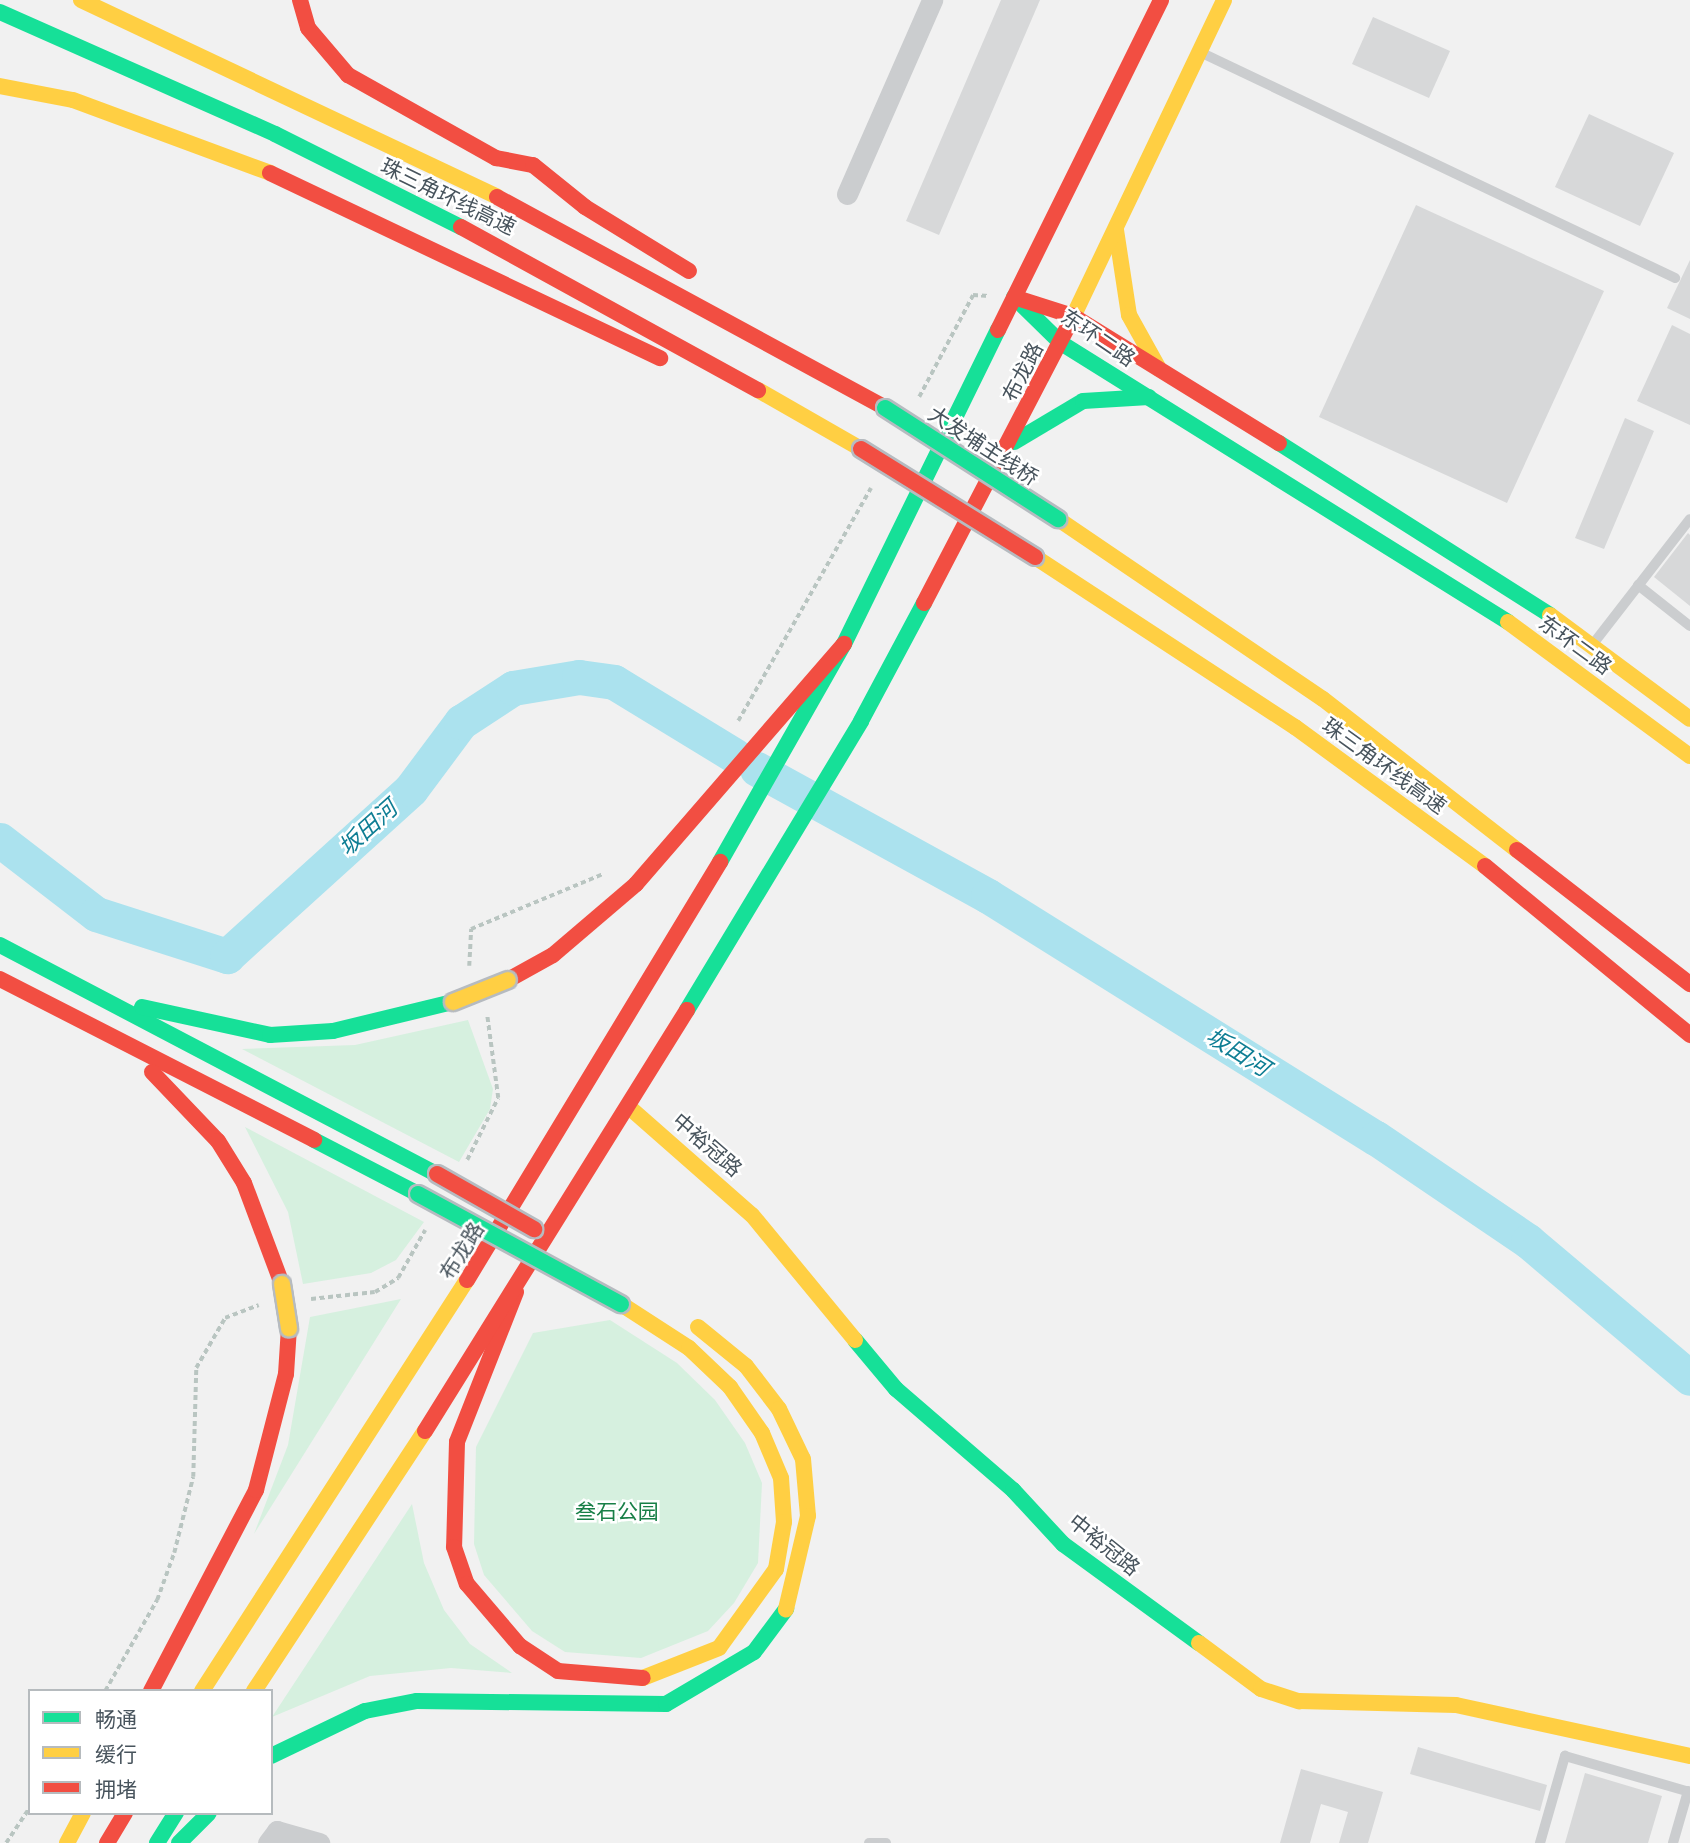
<!DOCTYPE html>
<html>
<head>
<meta charset="utf-8">
<style>
	body { margin:0 }
	#map { position:relative; width:1690px; height:1843px; overflow:hidden; background:#f1f1f1; font-family:"Fira Sans Condensed","Noto Sans SC",sans-serif }
	div>[style] { position:absolute }
	[style*='--x'] { left:calc(var(--x)*1px); top:calc(var(--y)*1px); width:calc(var(--w)*1px); rotate:calc(var(--a)*1deg) }
	.green>* { inset:0; background:#d6f0df }
	.river>* { height:35px; margin:-17.5px; padding:0 17.5px; transform-origin:17.5px; border-radius:17.5px; background:#abe2ee }
	.building>* { inset:0; background:#d7d8d9 }
	.path>* { height:3.5px; margin-top:-1.75px; transform-origin:0; background:repeating-linear-gradient(90deg,#b9c5c1 0 5px,transparent 0 8.5px) }
	.lane>* { height:10px; margin:-5px; padding:0 5px; transform-origin:5px; border-radius:5px; background:#cbcdcf }
	.street>* { height:21px; margin:-10.5px; padding:0 10.5px; transform-origin:10.5px; border-radius:10.5px; background:#cbcdcf }
	.fast>* { height:16px; margin:-8px; padding:0 8px; transform-origin:8px; border-radius:8px; background:#16e098 }
	.slow>* { height:16px; margin:-8px; padding:0 8px; transform-origin:8px; border-radius:8px; background:#ffcf43 }
	.jam>* { height:16px; margin:-8px; padding:0 8px; transform-origin:8px; border-radius:8px; background:#f24e42 }
	.bridges { filter:drop-shadow(2px 0 #b6bbc0) drop-shadow(-2px 0 #b6bbc0) drop-shadow(0 2px #b6bbc0) drop-shadow(0 -2px #b6bbc0) }
	.fast-bridge>* { height:16px; margin:-8px; padding:0 8px; transform-origin:8px; border-radius:8px; background:#16e098 }
	.slow-bridge>* { height:16px; margin:-8px; padding:0 8px; transform-origin:8px; border-radius:8px; background:#ffcf43 }
	.jam-bridge>* { height:16px; margin:-8px; padding:0 8px; transform-origin:8px; border-radius:8px; background:#f24e42 }
	span { translate:-50% -50%; white-space:nowrap; text-align:center; line-height:1.15; -webkit-text-stroke:5px #fff; paint-order:stroke }
	.street-label { font-size:21px; color:#48545d }
	.park-label { font-size:21px; color:#187f47 }
	.water-label { font-size:23px; color:#0e7e94; font-style:italic }
	.legend { position:absolute; left:28px; top:1689px; width:245px; height:126px; box-sizing:border-box; background:#fff; border:2px solid #b6bbbe; margin:0; padding:9px 12px; list-style:none; font-size:21px; color:#48545d }
	.legend li { display:flex; align-items:center; gap:14px; height:35px }
	.legend b { width:35px; border:2px solid #b6bbbe }
</style>
</head>
<body>
<div id="map">
	<div class="green">
		<i style="clip-path:polygon(468px 1020px,493px 1089px,490px 1109px,459px 1162px,242px 1049px,355px 1045px)"></i>
		<i style="clip-path:polygon(245px 1127px,424px 1222px,396px 1260px,371px 1273px,303px 1284px,288px 1212px)"></i>
		<i style="clip-path:polygon(401px 1299px,254px 1534px,288px 1445px,310px 1317px)"></i>
		<i style="clip-path:polygon(610px 1320px,677px 1363px,715px 1400px,745px 1443px,762px 1483px,758px 1563px,734px 1603px,708px 1631px,641px 1658px,565px 1652px,532px 1631px,484px 1575px,474px 1544px,476px 1447px,533px 1333px)"></i>
		<i style="clip-path:polygon(412px 1504px,424px 1563px,444px 1610px,470px 1644px,512px 1673px,451px 1668px,370px 1676px,272px 1717px)"></i>
	</div>
	<div class="river">
		<i style="--x:757;--y:769;--w:264;--a:28.8"></i>
		<i style="--x:988;--y:896;--w:457;--a:32"></i>
		<i style="--x:1376;--y:1138;--w:184;--a:34.1"></i>
		<i style="--x:1528;--y:1241;--w:212;--a:40.2"></i>
		<i style="--x:0;--y:840;--w:121;--a:37.6"></i>
		<i style="--x:96;--y:914;--w:138;--a:17.8"></i>
		<i style="--x:227;--y:956;--w:248;--a:-42.2"></i>
		<i style="--x:411;--y:789;--w:84;--a:-53.3"></i>
		<i style="--x:461;--y:722;--w:62;--a:-33.2"></i>
		<i style="--x:513;--y:688;--w:67;--a:-9.5"></i>
		<i style="--x:579;--y:677;--w:35;--a:8"></i>
		<i style="--x:614;--y:682;--w:142;--a:31.4"></i>
	</div>
	<div class="building">
		<i style="clip-path:polygon(1001px 0,1040px 0,939px 235px,906px 221px)"></i>
		<i style="clip-path:polygon(1373px 17px,1450px 51px,1429px 98px,1352px 64px)"></i>
		<i style="clip-path:polygon(1589px 114px,1674px 153px,1640px 226px,1555px 187px)"></i>
		<i style="clip-path:polygon(1416px 205px,1604px 291px,1507px 503px,1319px 417px)"></i>
		<i style="clip-path:polygon(1690px 260px,1690px 319px,1667px 308px)"></i>
		<i style="clip-path:polygon(1672px 325px,1690px 334px,1690px 425px,1637px 401px)"></i>
		<i style="clip-path:polygon(1625px 418px,1654px 431px,1604px 549px,1575px 538px)"></i>
		<i style="clip-path:polygon(1688px 533px,1690px 535px,1690px 606px,1654px 577px)"></i>
		<i style="clip-path:polygon(1418px 1747px,1547px 1785px,1540px 1811px,1410px 1774px)"></i>
		<i style="clip-path:polygon(1301px 1769px,1383px 1792px,1368px 1843px,1339px 1843px,1348px 1812px,1321px 1804px,1310px 1843px,1280px 1843px)"></i>
		<i style="clip-path:polygon(1585px 1773px,1662px 1796px,1648px 1843px,1565px 1843px)"></i>
	</div>
	<div class="path">
		<i style="--x:919;--y:397;--w:115;--a:-62.1"></i>
		<i style="--x:973;--y:295;--w:16;--a:4"></i>
		<i style="--x:738;--y:721;--w:268;--a:-60.3"></i>
		<i style="--x:469;--y:966;--w:37;--a:-87"></i>
		<i style="--x:471;--y:929;--w:143;--a:-22.6"></i>
		<i style="--x:467;--y:1160;--w:69;--a:-63.4"></i>
		<i style="--x:498;--y:1098;--w:83;--a:-97.6"></i>
		<i style="--x:311;--y:1299;--w:64;--a:-6.2"></i>
		<i style="--x:375;--y:1292;--w:27;--a:-31"></i>
		<i style="--x:398;--y:1278;--w:55;--a:-60.6"></i>
		<i style="--x:105;--y:1691;--w:105;--a:-60.3"></i>
		<i style="--x:157;--y:1600;--w:50;--a:-70.1"></i>
		<i style="--x:174;--y:1553;--w:78;--a:-76"></i>
		<i style="--x:193;--y:1477;--w:109;--a:-88.4"></i>
		<i style="--x:196;--y:1368;--w:58;--a:-59.9"></i>
		<i style="--x:225;--y:1318;--w:36;--a:-21"></i>
		<i style="--x:6;--y:1843;--w:43;--a:-56.3"></i>
	</div>
	<div class="lane">
		<i style="--x:1202;--y:53;--w:524;--a:25.44"></i>
		<i style="--x:1638;--y:585;--w:66;--a:38.3"></i>
		<i style="--x:1593;--y:644;--w:158;--a:-52.2"></i>
		<i style="--x:869;--y:1843;--w:17;--a:0"></i>
		<i style="--x:1540;--y:1843;--w:91;--a:-74"></i>
		<i style="--x:1565;--y:1756;--w:130;--a:16.1"></i>
		<i style="--x:1673;--y:1843;--w:54;--a:-73.9"></i>
	</div>
	<div class="street">
		<i style="--x:847;--y:194;--w:212;--a:-66.3"></i>
		<i style="--x:268;--y:1843;--w:15;--a:-53"></i>
		<i style="--x:277;--y:1831;--w:44;--a:15.9"></i>
	</div>
	<div class="fast">
		<i style="--x:0;--y:12;--w:301;--a:23.9"></i>
		<i style="--x:275;--y:134;--w:208;--a:26.6"></i>
		<i style="--x:1014;--y:297;--w:66;--a:44.4"></i>
		<i style="--x:1061;--y:343;--w:527;--a:31.97"></i>
		<i style="--x:1014;--y:442;--w:80;--a:-30.7"></i>
		<i style="--x:1083;--y:401;--w:66;--a:-3.5"></i>
		<i style="--x:1279;--y:443;--w:321;--a:32.4"></i>
		<i style="--x:720;--y:862;--w:251;--a:-60.4"></i>
		<i style="--x:844;--y:644;--w:350;--a:-63.9"></i>
		<i style="--x:0;--y:945;--w:493;--a:27.7"></i>
		<i style="--x:142;--y:1007;--w:131;--a:12.3"></i>
		<i style="--x:270;--y:1035;--w:63;--a:-3.6"></i>
		<i style="--x:333;--y:1031;--w:123;--a:-13.6"></i>
		<i style="--x:687;--y:1010;--w:337;--a:-58.9"></i>
		<i style="--x:861;--y:721;--w:134;--a:-61.9"></i>
		<i style="--x:314;--y:1140;--w:117;--a:27.4"></i>
		<i style="--x:855;--y:1340;--w:64;--a:50.1"></i>
		<i style="--x:896;--y:1389;--w:155;--a:40.8"></i>
		<i style="--x:1013;--y:1490;--w:74;--a:47.2"></i>
		<i style="--x:1063;--y:1544;--w:168;--a:36.1"></i>
		<i style="--x:271;--y:1756;--w:104;--a:-25.6"></i>
		<i style="--x:365;--y:1711;--w:53;--a:-10.9"></i>
		<i style="--x:417;--y:1701;--w:249;--a:0.7"></i>
		<i style="--x:666;--y:1704;--w:102;--a:-30.6"></i>
		<i style="--x:754;--y:1652;--w:54;--a:-53.3"></i>
		<i style="--x:157;--y:1843;--w:36;--a:-58"></i>
		<i style="--x:179;--y:1843;--w:42;--a:-45"></i>
	</div>
	<div class="slow">
		<i style="--x:81;--y:0;--w:460;--a:25.3"></i>
		<i style="--x:0;--y:86;--w:74;--a:10.9"></i>
		<i style="--x:73;--y:100;--w:210;--a:20.3"></i>
		<i style="--x:1116;--y:230;--w:86;--a:81.3"></i>
		<i style="--x:1129;--y:315;--w:62;--a:60.9"></i>
		<i style="--x:1072;--y:319;--w:353;--a:-64.5"></i>
		<i style="--x:758;--y:390;--w:119;--a:29.8"></i>
		<i style="--x:1058;--y:519;--w:320;--a:34.2"></i>
		<i style="--x:1323;--y:699;--w:246;--a:37.9"></i>
		<i style="--x:1035;--y:557;--w:311;--a:33.2"></i>
		<i style="--x:1295;--y:727;--w:235;--a:36.2"></i>
		<i style="--x:1550;--y:615;--w:174;--a:36.6"></i>
		<i style="--x:1508;--y:622;--w:226;--a:36.4"></i>
		<i style="--x:630;--y:1108;--w:162;--a:41.3"></i>
		<i style="--x:752;--y:1215;--w:162;--a:50.5"></i>
		<i style="--x:621;--y:1304;--w:81;--a:32.9"></i>
		<i style="--x:689;--y:1348;--w:57;--a:43.6"></i>
		<i style="--x:730;--y:1387;--w:56;--a:55.2"></i>
		<i style="--x:762;--y:1433;--w:49;--a:67.1"></i>
		<i style="--x:781;--y:1478;--w:44;--a:86.1"></i>
		<i style="--x:784;--y:1522;--w:48;--a:99.7"></i>
		<i style="--x:776;--y:1569;--w:97;--a:125.8"></i>
		<i style="--x:719;--y:1648;--w:82;--a:158.5"></i>
		<i style="--x:698;--y:1327;--w:62;--a:39.1"></i>
		<i style="--x:746;--y:1366;--w:54;--a:52.5"></i>
		<i style="--x:779;--y:1409;--w:55;--a:64.4"></i>
		<i style="--x:803;--y:1459;--w:57;--a:85"></i>
		<i style="--x:808;--y:1516;--w:96;--a:103.3"></i>
		<i style="--x:1199;--y:1643;--w:77;--a:36.6"></i>
		<i style="--x:1261;--y:1689;--w:40;--a:18"></i>
		<i style="--x:1299;--y:1701;--w:157;--a:1.5"></i>
		<i style="--x:1456;--y:1705;--w:239;--a:12.3"></i>
		<i style="--x:202;--y:1691;--w:489;--a:-57.2"></i>
		<i style="--x:254;--y:1691;--w:311;--a:-56.7"></i>
		<i style="--x:67;--y:1843;--w:34;--a:-62"></i>
	</div>
	<div class="jam">
		<i style="--x:300;--y:0;--w:29;--a:74"></i>
		<i style="--x:308;--y:28;--w:62;--a:49.6"></i>
		<i style="--x:348;--y:75;--w:170;--a:29.3"></i>
		<i style="--x:496;--y:158;--w:38;--a:11"></i>
		<i style="--x:533;--y:165;--w:67;--a:38.9"></i>
		<i style="--x:585;--y:207;--w:122;--a:31.6"></i>
		<i style="--x:270;--y:173;--w:432;--a:25.4"></i>
		<i style="--x:497;--y:197;--w:442;--a:28.5"></i>
		<i style="--x:461;--y:227;--w:339;--a:28.8"></i>
		<i style="--x:1020;--y:299;--w:56;--a:17.8"></i>
		<i style="--x:1073;--y:316;--w:242;--a:31.7"></i>
		<i style="--x:998;--y:330;--w:368;--a:-63.7"></i>
		<i style="--x:924;--y:603;--w:320;--a:-62.5"></i>
		<i style="--x:1517;--y:850;--w:219;--a:37.8"></i>
		<i style="--x:1485;--y:866;--w:266;--a:39.5"></i>
		<i style="--x:0;--y:979;--w:353;--a:27.1"></i>
		<i style="--x:508;--y:980;--w:51;--a:-29.1"></i>
		<i style="--x:553;--y:955;--w:109;--a:-40.5"></i>
		<i style="--x:636;--y:884;--w:318;--a:-49.1"></i>
		<i style="--x:152;--y:1072;--w:95;--a:46.3"></i>
		<i style="--x:218;--y:1141;--w:49;--a:58.2"></i>
		<i style="--x:244;--y:1183;--w:108;--a:69.4"></i>
		<i style="--x:467;--y:1280;--w:489;--a:-58.8"></i>
		<i style="--x:516;--y:1292;--w:161;--a:111.5"></i>
		<i style="--x:457;--y:1442;--w:105;--a:91.6"></i>
		<i style="--x:454;--y:1547;--w:39;--a:71"></i>
		<i style="--x:467;--y:1584;--w:82;--a:49.5"></i>
		<i style="--x:520;--y:1646;--w:45;--a:33.3"></i>
		<i style="--x:558;--y:1671;--w:85;--a:4.7"></i>
		<i style="--x:425;--y:1431;--w:496;--a:-58.1"></i>
		<i style="--x:151;--y:1691;--w:227;--a:-62.4"></i>
		<i style="--x:256;--y:1490;--w:120;--a:-75.5"></i>
		<i style="--x:286;--y:1374;--w:46;--a:-86.3"></i>
		<i style="--x:107;--y:1843;--w:35;--a:-59"></i>
	</div>
	<div class="bridges">
		<div class="fast-bridge">
			<i style="--x:885;--y:408;--w:206;--a:32.7"></i>
			<i style="--x:418;--y:1194;--w:231;--a:28.5"></i>
		</div>
		<div class="slow-bridge">
			<i style="--x:453;--y:1002;--w:59;--a:-21.8"></i>
			<i style="--x:282;--y:1284;--w:45;--a:81"></i>
		</div>
		<div class="jam-bridge">
			<i style="--x:861;--y:449;--w:205;--a:31.8"></i>
			<i style="--x:437;--y:1174;--w:112;--a:29.6"></i>
		</div>
	</div>
	<div class="street-label">
		<span style="left:448px;top:197px;rotate:26deg">珠三角环线高速</span>
		<span style="left:1098px;top:338px;rotate:34deg">东环二路</span>
		<span style="left:1023px;top:372px;rotate:-63deg">布龙路</span>
		<span style="left:983px;top:446px;rotate:33deg">大发埔主线桥</span>
		<span style="left:1575px;top:645px;rotate:36deg">东环二路</span>
		<span style="left:1384px;top:766px;rotate:36deg">珠三角环线高速</span>
		<span style="left:707px;top:1145px;rotate:41deg">中裕冠路</span>
		<span style="left:462px;top:1251px;rotate:-58deg">布龙路</span>
		<span style="left:1104px;top:1545px;rotate:39deg">中裕冠路</span>
	</div>
	<div class="park-label">
		<span style="left:617px;top:1512px">叁石公园</span>
	</div>
	<div class="water-label">
		<span style="left:368px;top:828px;rotate:-42deg">坂田河</span>
		<span style="left:1238px;top:1052px;rotate:32deg">坂田河</span>
	</div>
	<ul class="legend">
	<li><b style="height:9px;background:#16e098"></b>畅通</li>
	<li><b style="height:9px;background:#ffcf43"></b>缓行</li>
	<li><b style="height:9px;background:#f24e42"></b>拥堵</li>
	</ul>
</div>
</body>
</html>
